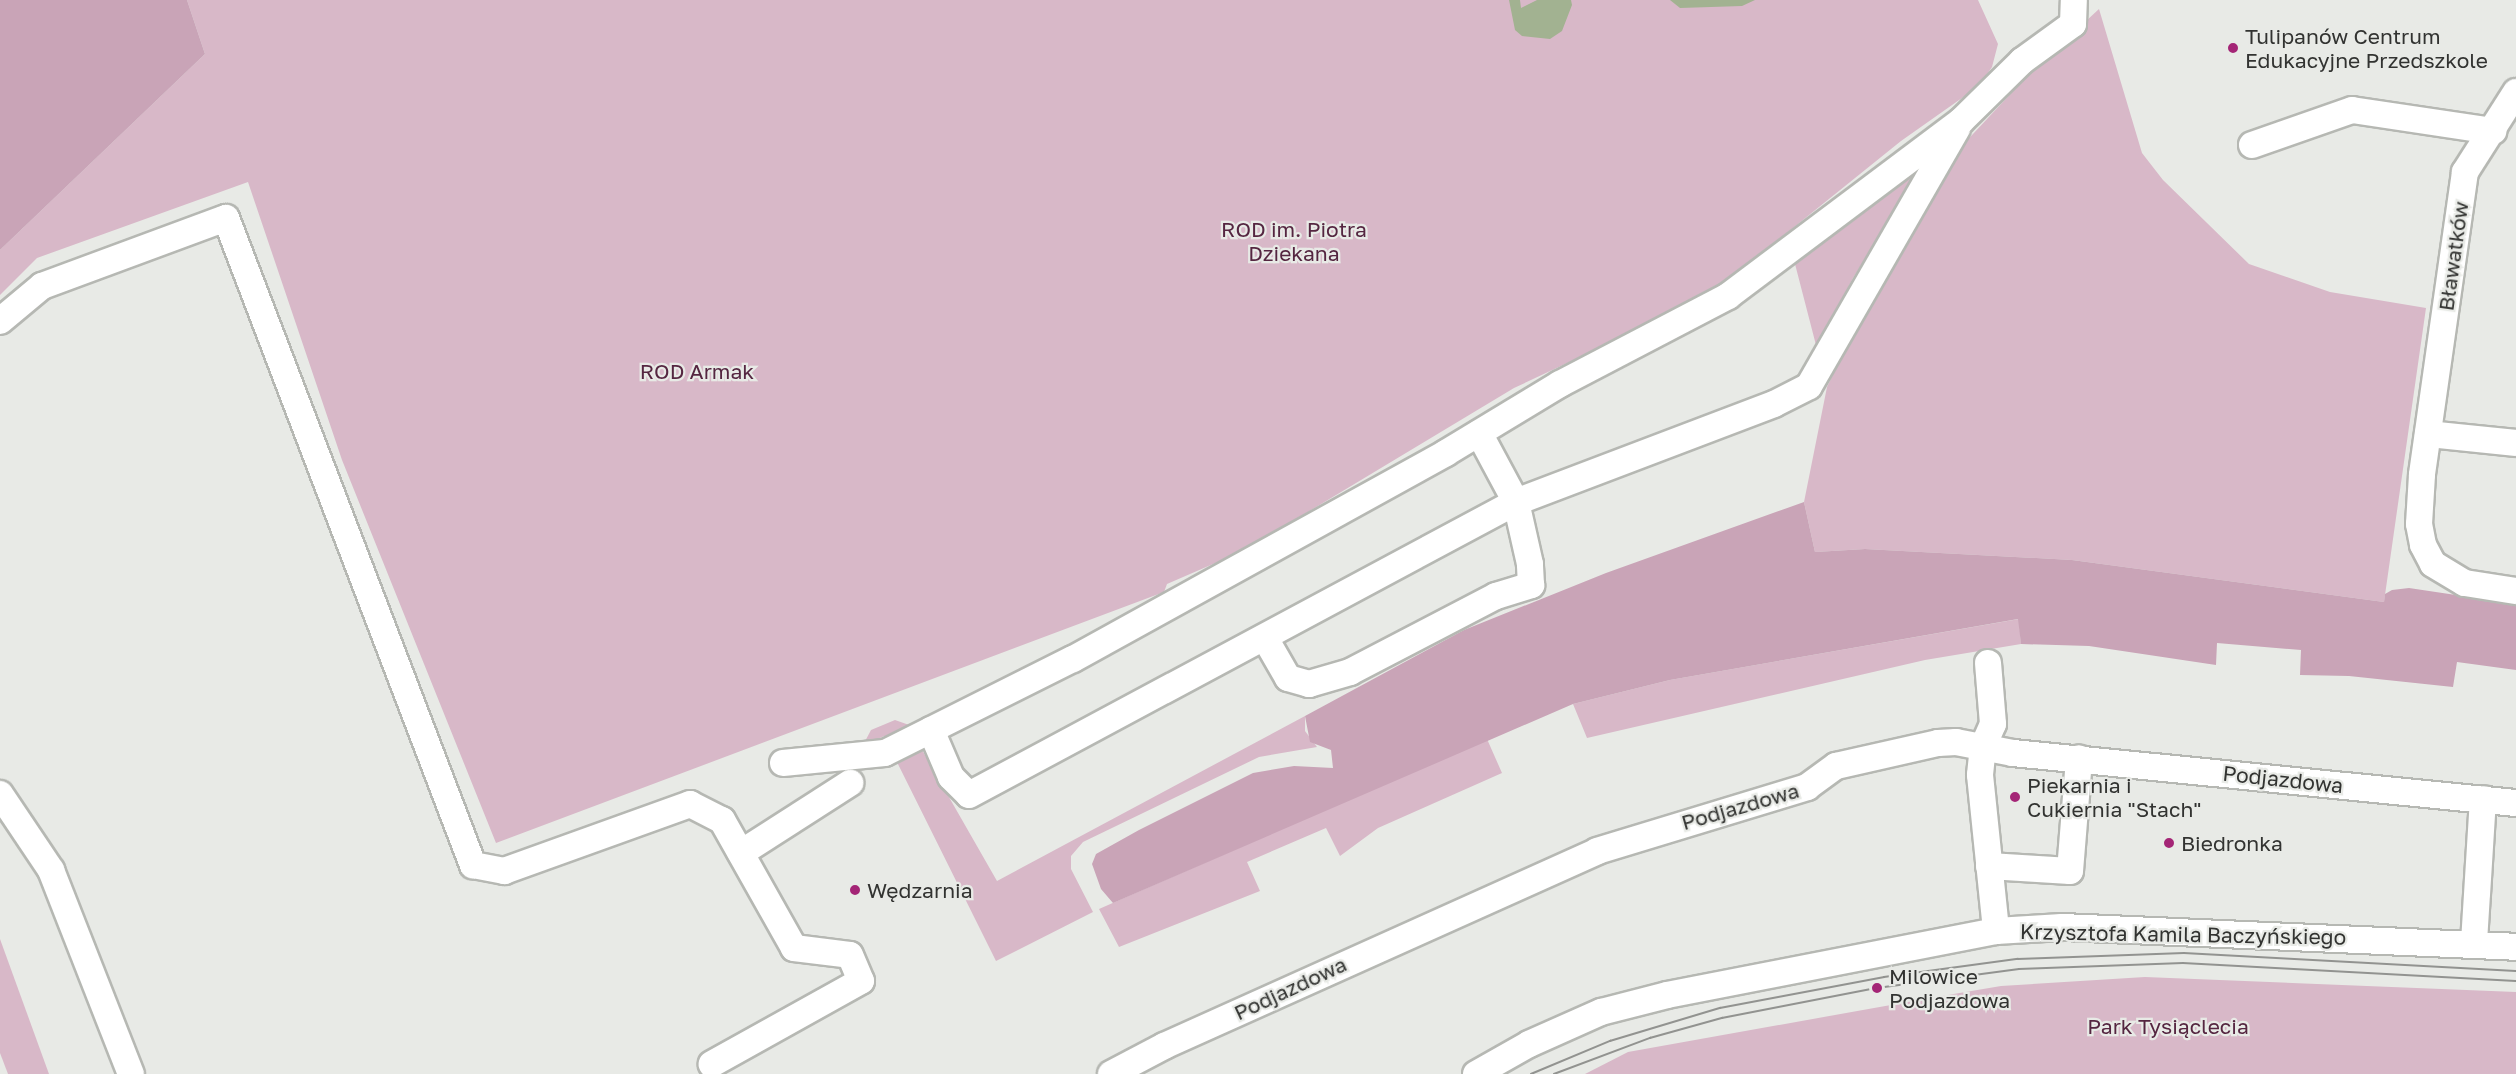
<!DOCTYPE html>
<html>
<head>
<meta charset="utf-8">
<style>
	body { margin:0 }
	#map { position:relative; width:2516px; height:1074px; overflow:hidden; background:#e8eae6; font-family:"Golos Text",sans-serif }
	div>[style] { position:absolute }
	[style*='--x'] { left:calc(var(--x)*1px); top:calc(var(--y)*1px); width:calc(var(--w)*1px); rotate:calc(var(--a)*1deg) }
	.green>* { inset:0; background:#d8b8c8 }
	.forest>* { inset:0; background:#c9a4b7 }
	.water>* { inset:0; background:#a2b291 }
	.roads { filter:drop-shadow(2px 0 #b6b8b3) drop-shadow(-2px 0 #b6b8b3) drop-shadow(0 2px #b6b8b3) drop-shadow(0 -2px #b6b8b3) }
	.minor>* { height:26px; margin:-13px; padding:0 13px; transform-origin:13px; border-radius:13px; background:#fff }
	.tram>* { height:1.5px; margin:-0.75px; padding:0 0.75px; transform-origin:0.75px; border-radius:0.75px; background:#929390 }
	.dots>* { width:16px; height:16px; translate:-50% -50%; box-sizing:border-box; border:3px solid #e8eae6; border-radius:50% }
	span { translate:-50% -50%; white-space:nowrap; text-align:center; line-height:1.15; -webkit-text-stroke:4.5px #e8eae6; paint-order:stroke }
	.poi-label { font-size:21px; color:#323331 }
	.left { translate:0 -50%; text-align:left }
	.park-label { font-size:21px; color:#552641 }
	.street-label { font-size:21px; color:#323331 }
</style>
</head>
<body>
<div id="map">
	<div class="green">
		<i style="clip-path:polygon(187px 0,1978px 0,1998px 44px,1992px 67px,1979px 86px,1901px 141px,1706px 298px,1514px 388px,1243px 551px,1167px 584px,1164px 592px,496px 843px,342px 460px,248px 182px,37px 258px,0 295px,0 250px,205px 54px)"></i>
		<i style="clip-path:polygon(2099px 9px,2142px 153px,2163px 180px,2249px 264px,2330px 292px,2426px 308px,2384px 602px,2072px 560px,1865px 549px,1815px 552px,1804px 502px,1827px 387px,1890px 257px,1943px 166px,2031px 72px)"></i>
		<i style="clip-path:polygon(1933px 151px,1853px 278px,1817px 349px,1795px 264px)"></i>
		<i style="clip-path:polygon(2019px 619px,2021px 644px,1925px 660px,1587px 738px,1573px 704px,1670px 680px)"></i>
		<i style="clip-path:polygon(1305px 716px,1305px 731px,1317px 747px,1259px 757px,1083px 842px,1071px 856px,1071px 869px,1093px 912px,996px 961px,884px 736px,862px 747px,871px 730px,895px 720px,912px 726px,918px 743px,997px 881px)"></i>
		<i style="clip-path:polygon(1487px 739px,1502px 773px,1378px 828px,1340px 856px,1326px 828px,1247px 862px,1260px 891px,1119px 947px,1099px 909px)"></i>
		<i style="clip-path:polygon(0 939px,49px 1074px,8px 1074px,0 1053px)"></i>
		<i style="clip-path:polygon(2145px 977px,2516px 992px,2516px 1074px,1585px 1074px,1628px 1052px,1930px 998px,2001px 986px)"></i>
	</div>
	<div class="forest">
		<i style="clip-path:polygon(0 0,187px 0,205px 54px,0 250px)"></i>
		<i style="clip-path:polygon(1804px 502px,1815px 552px,1865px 549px,2072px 560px,2384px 602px,2385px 594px,2392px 590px,2409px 588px,2516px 604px,2516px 670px,2457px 662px,2453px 687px,2349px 676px,2300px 675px,2301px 650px,2217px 643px,2216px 665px,2089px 646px,2021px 644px,2018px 619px,1670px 680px,1573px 704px,1113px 903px,1101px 889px,1092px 864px,1096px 854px,1139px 830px,1253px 773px,1294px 766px,1333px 768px,1331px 750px,1310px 742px,1305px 716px,1464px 630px,1606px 573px)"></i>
	</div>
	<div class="water">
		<i style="clip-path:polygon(1509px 0,1520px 0,1521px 8px,1537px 0,1571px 0,1572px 5px,1562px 31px,1550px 39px,1522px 36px,1515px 30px)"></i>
		<i style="clip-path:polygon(1670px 0,1755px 0,1742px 6px,1680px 8px)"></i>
	</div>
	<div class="roads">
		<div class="minor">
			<i style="--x:2516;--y:92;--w:95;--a:122.5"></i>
			<i style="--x:2465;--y:172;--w:306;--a:98.1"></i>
			<i style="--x:2422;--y:475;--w:49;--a:93.5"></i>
			<i style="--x:2419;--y:524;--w:21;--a:79"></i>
			<i style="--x:2423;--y:545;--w:21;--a:62"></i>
			<i style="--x:2433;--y:564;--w:37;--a:31"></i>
			<i style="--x:2465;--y:583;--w:52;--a:8.9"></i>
			<i style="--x:2252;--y:145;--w:106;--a:-19.3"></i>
			<i style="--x:2352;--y:110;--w:143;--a:8.5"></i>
			<i style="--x:0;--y:321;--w:55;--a:-39.8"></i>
			<i style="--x:42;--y:286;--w:196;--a:-20.3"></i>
			<i style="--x:226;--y:218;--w:693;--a:69.11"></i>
			<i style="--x:473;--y:865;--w:32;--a:11"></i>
			<i style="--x:504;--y:871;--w:198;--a:-19.8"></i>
			<i style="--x:690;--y:804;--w:36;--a:27"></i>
			<i style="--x:722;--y:820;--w:147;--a:60.6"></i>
			<i style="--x:794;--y:948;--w:56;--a:7.1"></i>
			<i style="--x:850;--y:955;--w:28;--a:67"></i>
			<i style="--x:861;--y:981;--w:171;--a:150.9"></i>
			<i style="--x:2428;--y:434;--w:88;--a:5.8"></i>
			<i style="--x:1265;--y:638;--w:46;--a:60.1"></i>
			<i style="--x:1288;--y:678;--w:22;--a:16"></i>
			<i style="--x:1309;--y:684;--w:43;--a:-16.3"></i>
			<i style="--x:1350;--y:672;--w:165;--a:-27.5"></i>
			<i style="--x:1496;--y:596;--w:37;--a:-17"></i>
			<i style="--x:1531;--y:585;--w:21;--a:-93"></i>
			<i style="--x:1530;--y:564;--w:64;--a:-102.7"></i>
			<i style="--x:1516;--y:502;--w:78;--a:-118.2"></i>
			<i style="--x:1988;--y:663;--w:61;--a:85.3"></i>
			<i style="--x:1993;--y:724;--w:24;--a:114"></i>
			<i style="--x:1983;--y:746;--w:29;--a:96"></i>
			<i style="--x:1980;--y:775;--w:157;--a:84.1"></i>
			<i style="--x:931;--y:730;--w:51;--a:66.9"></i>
			<i style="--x:951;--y:777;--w:25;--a:45"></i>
			<i style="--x:969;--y:795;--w:621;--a:-28.18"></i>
			<i style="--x:1516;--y:502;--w:276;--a:-20.8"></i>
			<i style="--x:1774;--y:404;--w:39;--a:-27"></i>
			<i style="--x:1809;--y:386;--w:297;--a:-60.1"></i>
			<i style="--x:783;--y:763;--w:102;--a:-5.6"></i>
			<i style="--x:885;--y:753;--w:210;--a:-26.6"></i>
			<i style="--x:1073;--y:659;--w:426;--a:-28.9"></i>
			<i style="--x:1446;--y:453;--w:133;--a:-31.2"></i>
			<i style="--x:1560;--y:384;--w:190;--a:-27.6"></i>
			<i style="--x:1728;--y:296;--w:291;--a:-36.9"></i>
			<i style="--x:1961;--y:121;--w:86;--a:-44.5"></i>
			<i style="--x:2022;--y:61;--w:63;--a:-36"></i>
			<i style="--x:2073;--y:24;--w:24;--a:-88"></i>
			<i style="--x:0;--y:794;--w:92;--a:56.1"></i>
			<i style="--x:51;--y:870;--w:219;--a:68.6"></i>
			<i style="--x:741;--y:853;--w:130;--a:-32.7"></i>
			<i style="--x:1989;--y:866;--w:81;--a:3.5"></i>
			<i style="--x:2070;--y:871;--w:113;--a:-85.4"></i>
			<i style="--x:2474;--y:942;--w:143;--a:-86.4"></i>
			<i style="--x:1111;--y:1074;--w:60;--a:-27.8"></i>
			<i style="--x:1164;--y:1046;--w:475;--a:-24.2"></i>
			<i style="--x:1597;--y:851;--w:220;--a:-16.9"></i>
			<i style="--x:1807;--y:787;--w:36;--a:-36"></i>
			<i style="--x:1836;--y:766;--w:105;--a:-12.7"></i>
			<i style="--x:1938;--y:743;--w:18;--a:-3"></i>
			<i style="--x:1956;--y:742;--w:58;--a:10.9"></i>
			<i style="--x:2013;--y:753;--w:505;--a:5.68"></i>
			<i style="--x:1476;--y:1074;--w:61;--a:-29.5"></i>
			<i style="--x:1529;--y:1044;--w:79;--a:-24"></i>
			<i style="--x:1601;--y:1012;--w:68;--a:-14.4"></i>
			<i style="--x:1667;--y:995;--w:335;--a:-11"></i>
			<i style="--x:1996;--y:931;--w:66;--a:-3.5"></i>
			<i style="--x:2062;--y:927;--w:454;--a:2.5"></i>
		</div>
	</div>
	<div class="tram">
		<i style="--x:1531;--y:1074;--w:86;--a:-22.7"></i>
		<i style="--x:1610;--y:1041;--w:115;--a:-16.7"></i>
		<i style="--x:1720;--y:1008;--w:167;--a:-10.7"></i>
		<i style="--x:1884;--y:977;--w:135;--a:-7.7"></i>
		<i style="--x:2018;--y:959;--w:166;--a:-2.1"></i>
		<i style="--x:2184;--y:953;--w:332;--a:3.1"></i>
		<i style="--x:1554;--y:1074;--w:103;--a:-20.6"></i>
		<i style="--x:1650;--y:1038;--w:75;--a:-15.5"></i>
		<i style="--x:1722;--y:1018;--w:158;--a:-11"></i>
		<i style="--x:1877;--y:988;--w:143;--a:-7.6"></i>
		<i style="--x:2019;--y:969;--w:164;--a:-2.1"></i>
		<i style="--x:2183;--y:963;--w:333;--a:3.1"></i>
	</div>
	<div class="dots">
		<i style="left:2233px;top:48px;background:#a42576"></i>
		<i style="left:2015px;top:797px;background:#a42576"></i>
		<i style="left:2169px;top:843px;background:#a42576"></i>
		<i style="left:855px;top:890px;background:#a42576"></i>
		<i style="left:1877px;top:988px;background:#a42576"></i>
	</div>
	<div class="poi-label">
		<span class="left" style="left:2245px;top:48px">Tulipanów Centrum<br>Edukacyjne Przedszkole</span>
		<span class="left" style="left:2027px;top:797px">Piekarnia i<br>Cukiernia "Stach"</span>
		<span class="left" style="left:2181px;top:843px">Biedronka</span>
		<span class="left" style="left:867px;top:890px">Wędzarnia</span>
		<span class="left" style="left:1889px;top:988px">Milowice<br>Podjazdowa</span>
	</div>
	<div class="park-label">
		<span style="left:1294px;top:241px">ROD im. Piotra<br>Dziekana</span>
		<span style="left:697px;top:371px">ROD Armak</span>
		<span style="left:2168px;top:1026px">Park Tysiąclecia</span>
	</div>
	<div class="street-label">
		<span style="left:2453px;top:256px;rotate:-82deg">Bławatków</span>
		<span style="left:2283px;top:779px;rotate:6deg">Podjazdowa</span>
		<span style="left:1740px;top:806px;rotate:-16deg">Podjazdowa</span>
		<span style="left:2183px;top:934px;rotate:1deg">Krzysztofa Kamila Baczyńskiego</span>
		<span style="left:1290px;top:988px;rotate:-25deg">Podjazdowa</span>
	</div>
</div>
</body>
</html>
